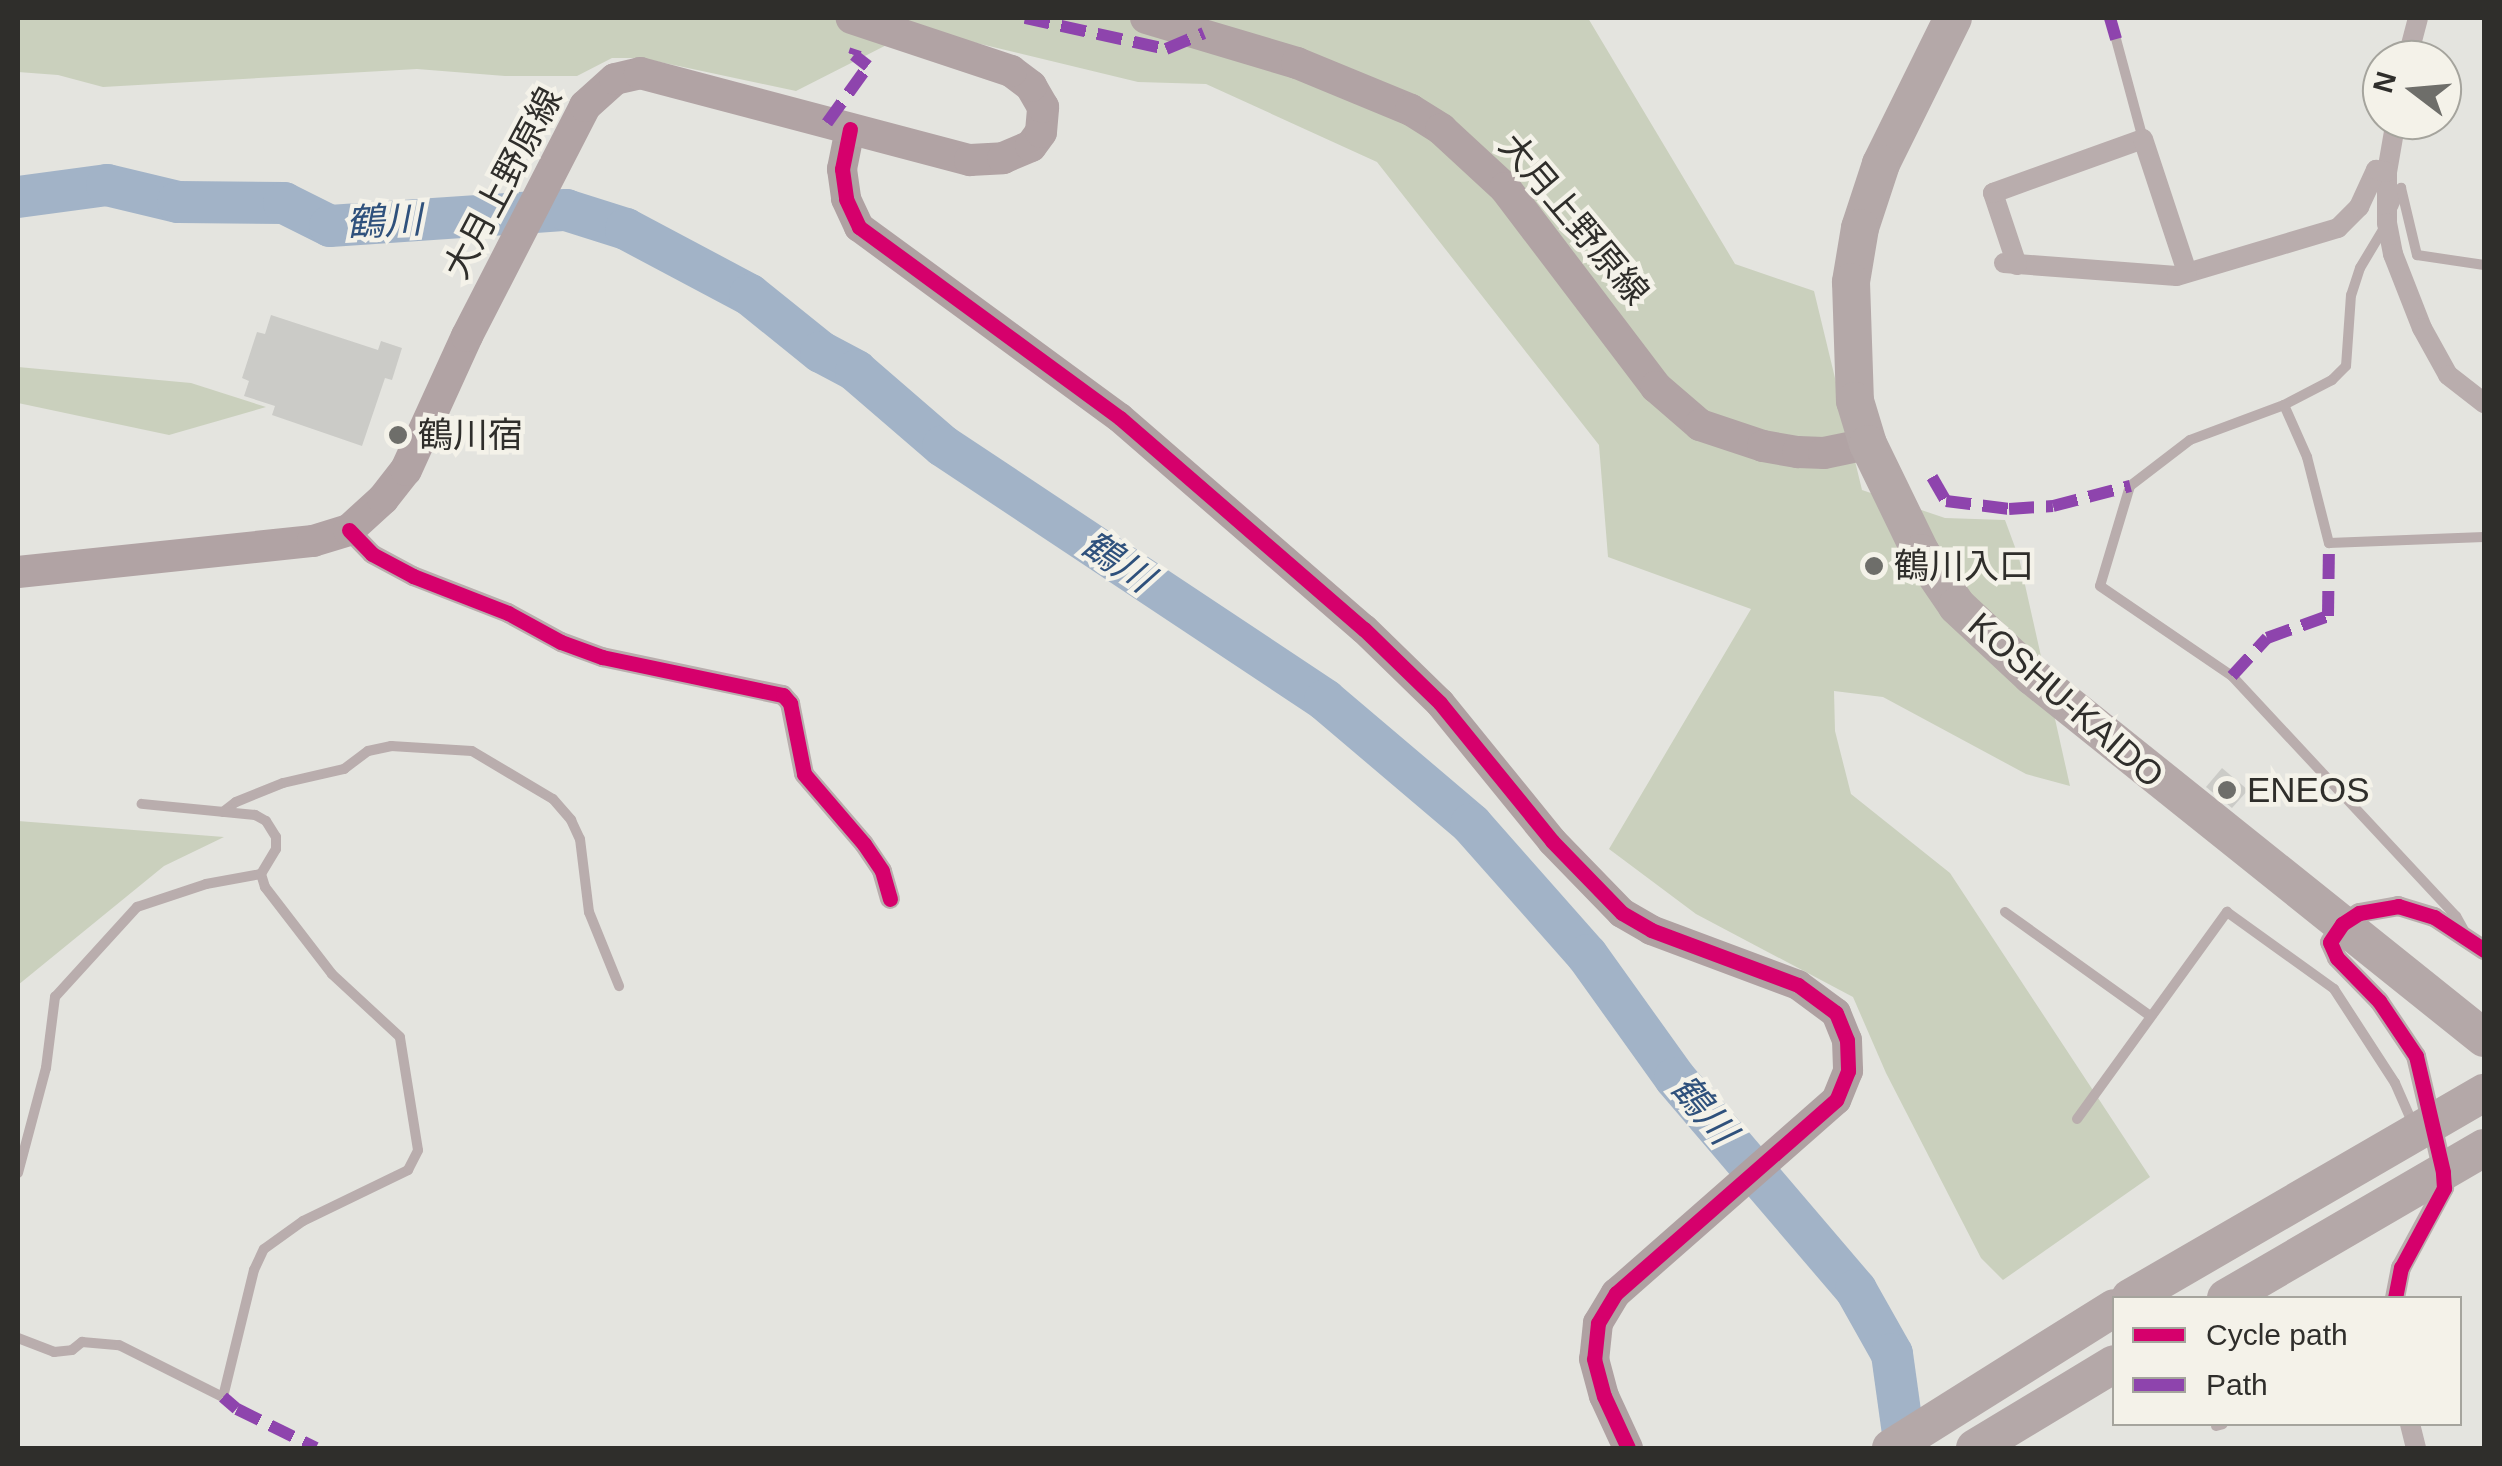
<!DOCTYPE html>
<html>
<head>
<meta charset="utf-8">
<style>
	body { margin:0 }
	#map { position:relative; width:2502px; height:1466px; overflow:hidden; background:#e4e4df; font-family:Arial,"Noto Sans JP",sans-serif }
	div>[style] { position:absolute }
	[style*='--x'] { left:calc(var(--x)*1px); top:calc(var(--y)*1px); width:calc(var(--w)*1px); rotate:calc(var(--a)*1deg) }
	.green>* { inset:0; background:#cad0bd }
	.river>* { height:42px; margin:-21px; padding:0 21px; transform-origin:21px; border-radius:21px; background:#a2b3c7 }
	.building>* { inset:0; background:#cbcbc7 }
	.lane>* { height:10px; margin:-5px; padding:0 5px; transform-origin:5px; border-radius:5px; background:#b9adad }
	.street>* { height:20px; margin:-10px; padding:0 10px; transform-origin:10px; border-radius:10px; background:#b9adad }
	.secondary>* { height:30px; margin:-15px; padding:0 15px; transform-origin:15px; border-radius:15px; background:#afa1a2 }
	.primary>* { height:32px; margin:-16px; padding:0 16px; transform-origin:16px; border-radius:16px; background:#b1a3a4 }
	.highway>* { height:38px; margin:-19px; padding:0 19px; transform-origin:19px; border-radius:19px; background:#b4a8a8 }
	.highway-bridge>* { height:38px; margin:-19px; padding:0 19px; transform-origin:19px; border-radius:19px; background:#b4a8a8 }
	.quiet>* { height:12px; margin-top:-6px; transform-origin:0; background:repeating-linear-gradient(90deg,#8e44ad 0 25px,transparent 0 37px) }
	.cycleway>* { height:15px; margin:-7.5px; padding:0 7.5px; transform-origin:7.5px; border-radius:7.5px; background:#d6006c }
	.dots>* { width:28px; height:28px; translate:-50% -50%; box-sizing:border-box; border:5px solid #f4f2e9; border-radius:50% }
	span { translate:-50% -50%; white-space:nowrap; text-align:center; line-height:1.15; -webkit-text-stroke:9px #f4f2e9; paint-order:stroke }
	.street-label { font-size:35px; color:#2f2e2b }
	.poi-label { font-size:35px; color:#2f2e2b }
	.left { translate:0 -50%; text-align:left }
	.water-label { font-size:38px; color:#2f517c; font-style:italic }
	.frame { position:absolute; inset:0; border:20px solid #2f2e2b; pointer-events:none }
	.legend { position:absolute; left:2112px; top:1296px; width:350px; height:130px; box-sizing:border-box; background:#f4f2e9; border:2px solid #a5a49d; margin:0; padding:12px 18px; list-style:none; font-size:30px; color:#2f2e2b }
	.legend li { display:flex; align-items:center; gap:20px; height:50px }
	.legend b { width:50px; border:2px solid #a5a49d }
	.north { position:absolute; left:2362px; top:40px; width:100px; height:100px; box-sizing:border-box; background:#f4f2e9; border:2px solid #a5a49d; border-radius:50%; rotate:286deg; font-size:28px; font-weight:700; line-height:40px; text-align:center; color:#2f2e2b }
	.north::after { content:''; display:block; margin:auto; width:35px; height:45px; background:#6e6e6a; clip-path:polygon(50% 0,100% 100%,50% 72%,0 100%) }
</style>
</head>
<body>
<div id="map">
	<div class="green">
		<i style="clip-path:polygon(18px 18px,1588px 18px,1735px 264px,1814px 291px,1862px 490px,1945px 518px,2005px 520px,2019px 558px,2070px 786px,2026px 774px,1883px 697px,1834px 691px,1835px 731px,1851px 794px,1950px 873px,2150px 1177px,2003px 1280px,1981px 1258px,1886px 1073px,1853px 997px,1696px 914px,1609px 849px,1751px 609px,1608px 557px,1599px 445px,1377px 162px,1206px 84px,1138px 82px,918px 29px,796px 91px,641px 58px,612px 58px,577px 76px,505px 76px,417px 69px,103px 87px,58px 75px,18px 72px)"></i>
		<i style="clip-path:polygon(18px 367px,191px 383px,266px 407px,169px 435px,18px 403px)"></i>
		<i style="clip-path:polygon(18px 821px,224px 837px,164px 866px,18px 985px)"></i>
	</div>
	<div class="river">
		<i style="--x:18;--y:197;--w:90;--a:-7.7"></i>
		<i style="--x:107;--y:185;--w:73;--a:13.5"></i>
		<i style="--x:178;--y:202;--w:106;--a:0.5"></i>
		<i style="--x:284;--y:203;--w:51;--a:26.6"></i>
		<i style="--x:330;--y:226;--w:237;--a:-3.9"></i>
		<i style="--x:566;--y:210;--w:63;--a:17.6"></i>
		<i style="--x:626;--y:229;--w:140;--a:28"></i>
		<i style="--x:750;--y:295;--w:91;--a:38.8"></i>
		<i style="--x:821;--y:352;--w:40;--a:28"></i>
		<i style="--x:856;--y:371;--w:115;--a:40.8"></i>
		<i style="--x:943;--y:446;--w:459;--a:33.6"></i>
		<i style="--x:1325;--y:700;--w:192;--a:40.3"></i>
		<i style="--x:1471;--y:824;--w:175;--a:48.5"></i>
		<i style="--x:1587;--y:955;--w:151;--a:54.4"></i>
		<i style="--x:1675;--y:1078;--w:279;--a:49.5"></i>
		<i style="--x:1856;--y:1290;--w:73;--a:60.6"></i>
		<i style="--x:1892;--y:1354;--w:95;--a:82.1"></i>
	</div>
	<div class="building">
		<i style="clip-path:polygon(271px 315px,378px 350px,381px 341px,402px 348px,392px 380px,385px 378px,362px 446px,272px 415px,275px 406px,244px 396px,249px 381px,242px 378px,257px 332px,265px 334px)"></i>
		<i style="clip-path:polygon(2222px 768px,2248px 790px,2232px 808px,2206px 787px)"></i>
	</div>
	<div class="lane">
		<i style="--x:2116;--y:39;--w:104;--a:74.9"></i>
		<i style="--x:2393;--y:207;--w:21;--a:-67"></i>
		<i style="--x:2401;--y:188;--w:69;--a:76.6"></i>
		<i style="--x:2417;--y:255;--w:68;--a:8.5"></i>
		<i style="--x:2387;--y:223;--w:52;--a:121"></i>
		<i style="--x:2360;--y:268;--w:28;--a:108"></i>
		<i style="--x:2351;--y:295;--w:71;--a:94"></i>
		<i style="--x:2346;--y:366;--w:20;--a:135"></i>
		<i style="--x:2332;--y:380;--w:54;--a:152.5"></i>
		<i style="--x:2284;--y:405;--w:100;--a:159.6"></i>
		<i style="--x:2190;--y:440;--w:76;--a:142.5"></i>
		<i style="--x:2130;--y:486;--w:104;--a:106.7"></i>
		<i style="--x:2100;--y:586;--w:160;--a:34.3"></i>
		<i style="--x:2232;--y:676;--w:328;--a:47"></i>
		<i style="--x:2456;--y:916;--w:18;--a:61"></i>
		<i style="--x:2284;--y:405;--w:57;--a:66.1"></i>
		<i style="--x:2307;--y:457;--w:89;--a:75.7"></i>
		<i style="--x:2329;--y:543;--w:155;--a:-2.2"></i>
		<i style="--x:223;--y:812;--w:16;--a:-38"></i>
		<i style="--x:236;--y:802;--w:51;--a:-22"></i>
		<i style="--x:283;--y:783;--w:63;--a:-12.9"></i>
		<i style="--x:344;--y:769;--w:30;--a:-37"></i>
		<i style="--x:368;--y:751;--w:24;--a:-12"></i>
		<i style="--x:391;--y:746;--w:81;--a:3.5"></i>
		<i style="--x:472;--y:751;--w:94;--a:30.7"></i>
		<i style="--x:553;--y:799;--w:28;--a:49"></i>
		<i style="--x:571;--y:820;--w:21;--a:65"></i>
		<i style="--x:580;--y:839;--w:74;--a:83"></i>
		<i style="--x:589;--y:912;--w:80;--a:67.9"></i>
		<i style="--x:2005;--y:912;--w:178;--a:35.6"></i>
		<i style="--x:2077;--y:1119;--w:256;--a:-54.1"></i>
		<i style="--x:2227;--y:912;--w:132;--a:35.7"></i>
		<i style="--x:2334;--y:989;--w:112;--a:57"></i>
		<i style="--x:2395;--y:1083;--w:45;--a:66.3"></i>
		<i style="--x:18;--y:1173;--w:109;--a:-75.1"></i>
		<i style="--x:46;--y:1068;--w:72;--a:-82.8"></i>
		<i style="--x:55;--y:997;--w:122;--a:-47.7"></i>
		<i style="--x:137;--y:907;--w:73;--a:-18.4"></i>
		<i style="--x:206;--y:884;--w:56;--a:-10.3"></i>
		<i style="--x:18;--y:1338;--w:39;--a:21"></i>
		<i style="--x:54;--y:1352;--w:18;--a:-6"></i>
		<i style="--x:72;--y:1350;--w:13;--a:-39"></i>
		<i style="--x:82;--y:1342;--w:37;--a:5"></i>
		<i style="--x:119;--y:1345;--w:116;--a:26.6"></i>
		<i style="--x:223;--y:1397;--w:131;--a:-76.3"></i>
		<i style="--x:254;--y:1270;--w:23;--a:-65"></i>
		<i style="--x:264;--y:1249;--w:48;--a:-35.7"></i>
		<i style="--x:303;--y:1221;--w:117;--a:-25.9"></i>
		<i style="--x:408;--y:1170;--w:22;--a:-63"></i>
		<i style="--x:418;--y:1150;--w:114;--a:-99.1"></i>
		<i style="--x:400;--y:1037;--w:93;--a:-137.2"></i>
		<i style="--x:332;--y:974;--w:110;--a:-127.6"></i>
		<i style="--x:265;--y:887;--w:14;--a:-107"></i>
		<i style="--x:261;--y:874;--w:29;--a:-59"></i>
		<i style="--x:276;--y:849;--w:12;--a:-90"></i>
		<i style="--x:276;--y:837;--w:19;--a:-122"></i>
		<i style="--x:266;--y:821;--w:13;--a:-151"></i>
		<i style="--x:255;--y:815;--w:114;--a:-174.4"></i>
		<i style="--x:2216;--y:1426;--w:7;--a:-16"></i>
	</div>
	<div class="street">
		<i style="--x:2407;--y:60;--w:43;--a:-75.3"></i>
		<i style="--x:2396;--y:120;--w:53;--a:99.8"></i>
		<i style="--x:2387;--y:172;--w:51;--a:90"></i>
		<i style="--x:2387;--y:223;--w:32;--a:79"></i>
		<i style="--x:2393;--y:254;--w:79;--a:68.6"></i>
		<i style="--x:2422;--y:328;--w:54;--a:61"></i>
		<i style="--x:2448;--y:375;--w:46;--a:37.9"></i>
		<i style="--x:2004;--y:263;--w:173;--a:4.3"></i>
		<i style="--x:2177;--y:276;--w:168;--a:-16.6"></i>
		<i style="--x:2338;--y:228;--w:30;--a:-45"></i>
		<i style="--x:2359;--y:207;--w:41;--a:-65.3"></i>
		<i style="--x:2376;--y:170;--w:11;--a:10"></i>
		<i style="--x:2017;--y:265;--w:76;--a:-108.4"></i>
		<i style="--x:1993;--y:193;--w:159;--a:-19.8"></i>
		<i style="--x:2143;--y:139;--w:140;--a:71.7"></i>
		<i style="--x:349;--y:530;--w:33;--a:46"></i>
		<i style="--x:372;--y:554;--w:47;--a:28.2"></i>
		<i style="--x:413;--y:576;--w:102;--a:21.3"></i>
		<i style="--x:508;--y:613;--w:60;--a:28.7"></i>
		<i style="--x:561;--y:642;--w:44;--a:20.1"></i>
		<i style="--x:602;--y:657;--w:185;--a:11.9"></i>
		<i style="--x:783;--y:695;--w:11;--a:49"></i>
		<i style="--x:790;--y:703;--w:72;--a:78.8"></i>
		<i style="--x:804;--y:774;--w:92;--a:49.4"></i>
		<i style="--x:864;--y:844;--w:32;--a:56"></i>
		<i style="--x:882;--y:871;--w:29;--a:74"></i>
		<i style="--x:2395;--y:1298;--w:31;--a:-79"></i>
		<i style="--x:2401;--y:1268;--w:91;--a:-61.7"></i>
		<i style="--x:2444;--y:1188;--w:16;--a:-94"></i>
		<i style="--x:2443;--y:1172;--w:119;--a:-103.1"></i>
		<i style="--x:2416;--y:1056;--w:66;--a:-123.9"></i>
		<i style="--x:2379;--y:1001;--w:60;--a:-134.3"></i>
		<i style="--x:2337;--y:958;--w:17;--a:-114"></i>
		<i style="--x:2330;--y:942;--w:22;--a:-56"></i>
		<i style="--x:2342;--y:924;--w:20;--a:-33"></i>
		<i style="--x:2359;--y:913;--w:40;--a:-10"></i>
		<i style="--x:2398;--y:906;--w:38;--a:17"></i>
		<i style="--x:2434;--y:917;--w:60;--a:33.4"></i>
		<i style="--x:2410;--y:1424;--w:25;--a:76"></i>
	</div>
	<div class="secondary">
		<i style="--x:850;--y:129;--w:41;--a:101.3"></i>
		<i style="--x:842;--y:169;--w:30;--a:82"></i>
		<i style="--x:846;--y:199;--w:31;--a:65"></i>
		<i style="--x:859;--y:227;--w:323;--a:36.2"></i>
		<i style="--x:1120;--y:418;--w:323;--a:40.9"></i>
		<i style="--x:1364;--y:629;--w:106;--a:44.2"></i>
		<i style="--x:1440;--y:703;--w:178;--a:50.9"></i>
		<i style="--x:1552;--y:841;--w:100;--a:45.8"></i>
		<i style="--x:1622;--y:913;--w:34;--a:30"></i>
		<i style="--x:1651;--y:930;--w:157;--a:20.5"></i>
		<i style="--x:1798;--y:985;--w:47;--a:36.4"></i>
		<i style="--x:1836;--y:1013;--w:29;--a:68"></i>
		<i style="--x:1847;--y:1040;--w:31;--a:88"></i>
		<i style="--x:1848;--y:1071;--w:31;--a:112"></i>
		<i style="--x:1836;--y:1100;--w:293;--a:138.7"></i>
		<i style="--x:1616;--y:1293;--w:35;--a:121"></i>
		<i style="--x:1598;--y:1323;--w:36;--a:96"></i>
		<i style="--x:1594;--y:1359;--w:38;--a:75"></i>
		<i style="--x:1604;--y:1396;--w:57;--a:65.2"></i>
	</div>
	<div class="primary">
		<i style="--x:1146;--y:18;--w:158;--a:16.6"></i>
		<i style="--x:1297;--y:63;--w:123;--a:22.4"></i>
		<i style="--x:1411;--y:110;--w:36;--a:32"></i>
		<i style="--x:1441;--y:129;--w:87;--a:42.7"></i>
		<i style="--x:1505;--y:188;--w:250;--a:52.8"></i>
		<i style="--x:1656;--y:387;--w:58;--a:40.8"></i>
		<i style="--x:1700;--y:425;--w:66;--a:18.4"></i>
		<i style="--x:1763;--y:446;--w:36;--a:10"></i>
		<i style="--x:1798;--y:452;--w:26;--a:2"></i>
		<i style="--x:1824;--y:453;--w:45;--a:-11.6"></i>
		<i style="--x:18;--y:572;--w:297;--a:-6"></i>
		<i style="--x:313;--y:541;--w:38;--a:-17"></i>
		<i style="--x:349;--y:530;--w:46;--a:-42.4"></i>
		<i style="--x:383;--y:499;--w:37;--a:-52"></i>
		<i style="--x:406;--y:470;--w:147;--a:-65.5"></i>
		<i style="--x:467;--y:336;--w:259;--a:-62.8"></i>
		<i style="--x:585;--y:106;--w:40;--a:-42"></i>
		<i style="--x:615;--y:79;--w:26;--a:-13"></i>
		<i style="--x:640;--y:73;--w:341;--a:14.8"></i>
		<i style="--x:970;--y:160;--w:33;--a:-3"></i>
		<i style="--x:1003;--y:158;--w:30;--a:-23"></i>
		<i style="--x:1031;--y:146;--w:17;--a:-54"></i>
		<i style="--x:1041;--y:132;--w:25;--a:-85"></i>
		<i style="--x:1043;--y:107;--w:24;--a:-120"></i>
		<i style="--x:1031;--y:86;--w:25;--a:-143"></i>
		<i style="--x:1011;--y:71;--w:168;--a:-161.6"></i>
	</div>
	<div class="highway">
		<i style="--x:1953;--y:18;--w:163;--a:116.3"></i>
		<i style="--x:1881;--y:164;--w:67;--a:108.2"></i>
		<i style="--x:1860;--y:228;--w:55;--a:99.5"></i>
		<i style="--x:1851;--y:282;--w:119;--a:88.1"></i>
		<i style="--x:1855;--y:401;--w:45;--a:73.2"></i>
		<i style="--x:1868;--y:444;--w:121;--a:64.1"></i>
		<i style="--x:1921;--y:553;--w:64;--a:55.8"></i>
		<i style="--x:1957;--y:606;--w:103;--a:43"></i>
		<i style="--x:2032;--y:676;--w:579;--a:38.69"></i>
		<i style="--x:1891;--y:1448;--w:263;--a:-32.1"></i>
		<i style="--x:1975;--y:1448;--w:162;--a:-31.1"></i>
	</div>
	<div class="highway-bridge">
		<i style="--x:2130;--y:1298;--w:409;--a:-30.1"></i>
		<i style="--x:2226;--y:1298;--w:298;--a:-30.2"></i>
	</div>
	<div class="quiet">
		<i style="--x:1025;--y:18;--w:144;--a:12.4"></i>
		<i style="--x:1166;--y:49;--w:41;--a:-22.8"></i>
		<i style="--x:2110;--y:18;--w:22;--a:74"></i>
		<i style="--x:827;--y:123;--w:70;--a:-54.3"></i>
		<i style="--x:868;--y:66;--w:18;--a:-142"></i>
		<i style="--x:854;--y:55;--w:6;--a:-72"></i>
		<i style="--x:1932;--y:477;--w:28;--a:60"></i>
		<i style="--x:1946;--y:501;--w:64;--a:7.2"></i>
		<i style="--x:2009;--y:509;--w:44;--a:-3.9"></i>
		<i style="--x:2053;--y:506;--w:80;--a:-14.6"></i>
		<i style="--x:2232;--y:676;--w:52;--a:-47.4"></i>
		<i style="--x:2267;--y:638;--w:65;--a:-19.8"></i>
		<i style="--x:2328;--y:616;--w:73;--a:-89.2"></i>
		<i style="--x:223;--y:1397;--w:18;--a:41"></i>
		<i style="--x:237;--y:1409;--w:88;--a:26.3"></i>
	</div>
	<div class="cycleway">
		<i style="--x:850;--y:129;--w:41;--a:101.3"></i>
		<i style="--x:842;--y:169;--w:30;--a:82"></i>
		<i style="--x:846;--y:199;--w:31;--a:65"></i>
		<i style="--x:859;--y:227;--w:323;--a:36.2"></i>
		<i style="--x:1120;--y:418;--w:323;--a:40.9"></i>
		<i style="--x:1364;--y:629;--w:106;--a:44.2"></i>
		<i style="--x:1440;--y:703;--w:178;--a:50.9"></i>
		<i style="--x:1552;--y:841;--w:100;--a:45.8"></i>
		<i style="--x:1622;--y:913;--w:34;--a:30"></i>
		<i style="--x:1651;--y:930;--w:157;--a:20.5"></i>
		<i style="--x:1798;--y:985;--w:47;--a:36.4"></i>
		<i style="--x:1836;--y:1013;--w:29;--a:68"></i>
		<i style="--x:1847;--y:1040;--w:31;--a:88"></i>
		<i style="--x:1848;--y:1071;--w:31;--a:112"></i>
		<i style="--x:1836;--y:1100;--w:293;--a:138.7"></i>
		<i style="--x:1616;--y:1293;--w:35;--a:121"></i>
		<i style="--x:1598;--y:1323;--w:36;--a:96"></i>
		<i style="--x:1594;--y:1359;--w:38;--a:75"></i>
		<i style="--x:1604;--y:1396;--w:57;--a:65.2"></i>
		<i style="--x:349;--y:530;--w:33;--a:46"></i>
		<i style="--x:372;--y:554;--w:47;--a:28.2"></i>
		<i style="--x:413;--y:576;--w:102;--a:21.3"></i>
		<i style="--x:508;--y:613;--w:60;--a:28.7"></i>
		<i style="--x:561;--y:642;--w:44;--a:20.1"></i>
		<i style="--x:602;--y:657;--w:185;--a:11.9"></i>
		<i style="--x:783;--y:695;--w:11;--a:49"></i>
		<i style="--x:790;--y:703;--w:72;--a:78.8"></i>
		<i style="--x:804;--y:774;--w:92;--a:49.4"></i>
		<i style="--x:864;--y:844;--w:32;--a:56"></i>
		<i style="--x:882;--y:871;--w:29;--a:74"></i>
		<i style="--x:2395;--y:1298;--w:31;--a:-79"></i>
		<i style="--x:2401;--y:1268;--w:91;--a:-61.7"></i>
		<i style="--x:2444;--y:1188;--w:16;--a:-94"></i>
		<i style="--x:2443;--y:1172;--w:119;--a:-103.1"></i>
		<i style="--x:2416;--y:1056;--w:66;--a:-123.9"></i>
		<i style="--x:2379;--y:1001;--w:60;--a:-134.3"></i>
		<i style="--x:2337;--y:958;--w:17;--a:-114"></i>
		<i style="--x:2330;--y:942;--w:22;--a:-56"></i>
		<i style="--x:2342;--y:924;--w:20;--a:-33"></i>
		<i style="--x:2359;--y:913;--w:40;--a:-10"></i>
		<i style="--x:2398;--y:906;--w:38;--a:17"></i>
		<i style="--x:2434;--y:917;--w:60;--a:33.4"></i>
	</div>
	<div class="dots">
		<i style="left:398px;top:435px;background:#6e6e6a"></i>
		<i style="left:1874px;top:566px;background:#6e6e6a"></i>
		<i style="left:2227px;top:790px;background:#6e6e6a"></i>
	</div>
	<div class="street-label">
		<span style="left:503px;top:183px;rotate:-62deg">大月上野原線</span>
		<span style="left:1574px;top:219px;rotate:50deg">大月上野原線</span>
		<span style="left:2066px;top:700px;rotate:41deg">KOSHU-KAIDO</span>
	</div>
	<div class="poi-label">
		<span class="left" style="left:418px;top:435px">鶴川宿</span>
		<span class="left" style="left:1894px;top:566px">鶴川入口</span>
		<span class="left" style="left:2247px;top:790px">ENEOS</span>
	</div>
	<div class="water-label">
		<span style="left:384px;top:222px;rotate:-3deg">鶴川</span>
		<span style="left:1117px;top:562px;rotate:34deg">鶴川</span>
		<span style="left:1703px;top:1110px;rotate:50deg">鶴川</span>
	</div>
	<div class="frame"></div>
	<ul class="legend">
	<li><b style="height:12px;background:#d6006c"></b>Cycle path</li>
	<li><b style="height:12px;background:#8e44ad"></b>Path</li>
	</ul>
	<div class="north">N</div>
</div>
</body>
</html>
